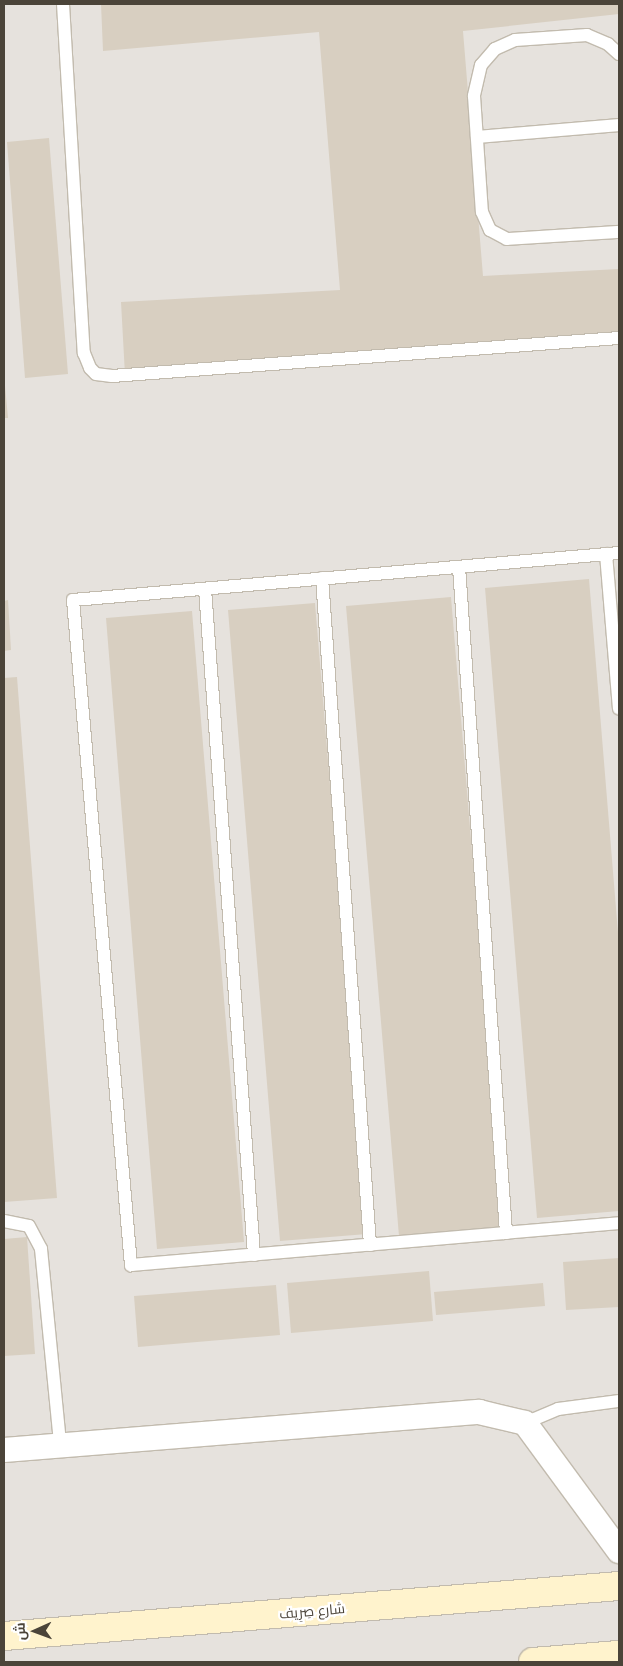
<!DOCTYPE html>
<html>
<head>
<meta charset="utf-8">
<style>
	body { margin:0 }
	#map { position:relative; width:623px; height:1666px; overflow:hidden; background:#f6f3ec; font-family:Quicksand,Cairo,sans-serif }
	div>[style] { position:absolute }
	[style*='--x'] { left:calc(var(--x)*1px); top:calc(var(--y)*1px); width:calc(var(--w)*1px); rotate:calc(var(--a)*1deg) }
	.industrial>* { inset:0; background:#e6e2dd }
	.building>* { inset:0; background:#d8cfc1 }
	.roads { filter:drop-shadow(1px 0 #c2bbae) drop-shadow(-1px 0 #c2bbae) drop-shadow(0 1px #c2bbae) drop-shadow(0 -1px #c2bbae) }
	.service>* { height:12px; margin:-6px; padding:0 6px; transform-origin:6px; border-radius:6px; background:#fff }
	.minor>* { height:24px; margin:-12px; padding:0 12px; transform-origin:12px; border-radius:12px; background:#fff }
	.secondary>* { height:28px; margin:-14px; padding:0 14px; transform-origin:14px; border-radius:14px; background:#fff3cd }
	span { translate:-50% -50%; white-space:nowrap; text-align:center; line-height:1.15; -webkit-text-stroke:4.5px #fff; paint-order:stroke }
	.street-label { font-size:14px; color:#4b4439 }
	.frame { position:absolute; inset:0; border:5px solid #4b4439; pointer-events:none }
	.north { position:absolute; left:10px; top:1606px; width:50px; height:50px; -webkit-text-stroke:4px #fff; paint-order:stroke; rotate:268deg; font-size:14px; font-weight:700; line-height:20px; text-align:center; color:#4b4439 }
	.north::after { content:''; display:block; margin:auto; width:18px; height:22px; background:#4b4439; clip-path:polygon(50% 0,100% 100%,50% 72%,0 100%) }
</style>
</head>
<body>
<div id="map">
	<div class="industrial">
		<i style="clip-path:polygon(4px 4px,619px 4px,619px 1662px,4px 1662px)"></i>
	</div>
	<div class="building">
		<i style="clip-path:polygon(101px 4px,619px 4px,619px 14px,463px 31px,483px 276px,619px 269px,619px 332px,125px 375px,121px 302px,340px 290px,319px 32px,103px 51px)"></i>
		<i style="clip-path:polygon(49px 138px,68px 374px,25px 378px,7px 142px)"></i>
		<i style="clip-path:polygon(4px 375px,8px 418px,4px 418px)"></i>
		<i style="clip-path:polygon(589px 579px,619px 945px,619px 1211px,537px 1218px,485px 588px)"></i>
		<i style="clip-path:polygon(451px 597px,503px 1228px,399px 1236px,346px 606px)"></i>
		<i style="clip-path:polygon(8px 600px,11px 650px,4px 651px,4px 601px)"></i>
		<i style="clip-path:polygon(315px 603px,367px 1234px,280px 1241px,228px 610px)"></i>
		<i style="clip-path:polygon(192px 611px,244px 1242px,157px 1249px,106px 618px)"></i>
		<i style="clip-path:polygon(17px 677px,57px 1198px,4px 1202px,4px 678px)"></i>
		<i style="clip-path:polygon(27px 1237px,35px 1354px,4px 1356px,4px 1239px)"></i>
		<i style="clip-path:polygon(619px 1258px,619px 1307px,566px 1310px,563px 1262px)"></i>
		<i style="clip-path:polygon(429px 1271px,433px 1321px,291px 1333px,287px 1283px)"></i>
		<i style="clip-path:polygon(543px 1283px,545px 1306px,436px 1315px,434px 1292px)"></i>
		<i style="clip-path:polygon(276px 1285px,280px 1335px,138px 1347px,134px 1296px)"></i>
	</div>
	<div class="roads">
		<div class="service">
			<i style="--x:63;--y:4;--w:350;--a:86.6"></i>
			<i style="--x:84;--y:353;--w:16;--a:68"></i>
			<i style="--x:90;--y:368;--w:8;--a:45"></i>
			<i style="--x:96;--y:374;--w:16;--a:7"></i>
			<i style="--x:112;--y:376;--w:508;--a:-4.29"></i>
			<i style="--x:619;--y:54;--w:15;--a:-138"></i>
			<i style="--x:608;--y:44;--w:23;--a:-157"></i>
			<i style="--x:587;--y:35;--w:72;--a:176"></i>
			<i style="--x:515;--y:40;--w:22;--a:156"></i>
			<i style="--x:495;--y:49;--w:21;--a:131"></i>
			<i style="--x:481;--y:65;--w:32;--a:103"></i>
			<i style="--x:474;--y:96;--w:116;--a:86.1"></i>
			<i style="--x:482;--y:212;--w:20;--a:66"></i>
			<i style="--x:490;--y:230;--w:19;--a:28"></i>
			<i style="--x:507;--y:239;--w:112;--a:-3.6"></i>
			<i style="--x:477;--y:137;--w:143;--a:-4.8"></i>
			<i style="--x:619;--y:553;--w:548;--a:175.08"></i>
			<i style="--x:73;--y:600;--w:668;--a:85.02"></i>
			<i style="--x:131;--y:1265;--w:490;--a:-4.9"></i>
			<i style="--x:606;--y:554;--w:155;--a:85.2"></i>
			<i style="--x:459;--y:567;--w:668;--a:85.96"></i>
			<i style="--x:322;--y:578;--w:669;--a:85.88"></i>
			<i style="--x:205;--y:589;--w:668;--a:85.79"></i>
			<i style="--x:4;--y:1221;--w:25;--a:11"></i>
			<i style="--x:29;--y:1226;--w:26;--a:62"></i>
			<i style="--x:41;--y:1249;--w:196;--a:84.4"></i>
			<i style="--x:525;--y:1423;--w:36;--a:-23"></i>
			<i style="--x:558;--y:1409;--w:62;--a:-7.5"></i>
		</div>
		<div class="minor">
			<i style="--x:4;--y:1450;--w:477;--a:-4.6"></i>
			<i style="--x:479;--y:1412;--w:47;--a:13.4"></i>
			<i style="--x:525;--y:1423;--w:159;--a:53.7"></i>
		</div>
		<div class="secondary">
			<i style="--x:4;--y:1636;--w:617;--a:-4.65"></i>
			<i style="--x:533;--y:1662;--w:86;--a:-4.7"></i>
		</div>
	</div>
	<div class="street-label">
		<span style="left:312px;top:1611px;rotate:-5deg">شارع صِرِيف</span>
	</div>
	<div class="frame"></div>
	<div class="north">ش</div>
</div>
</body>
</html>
